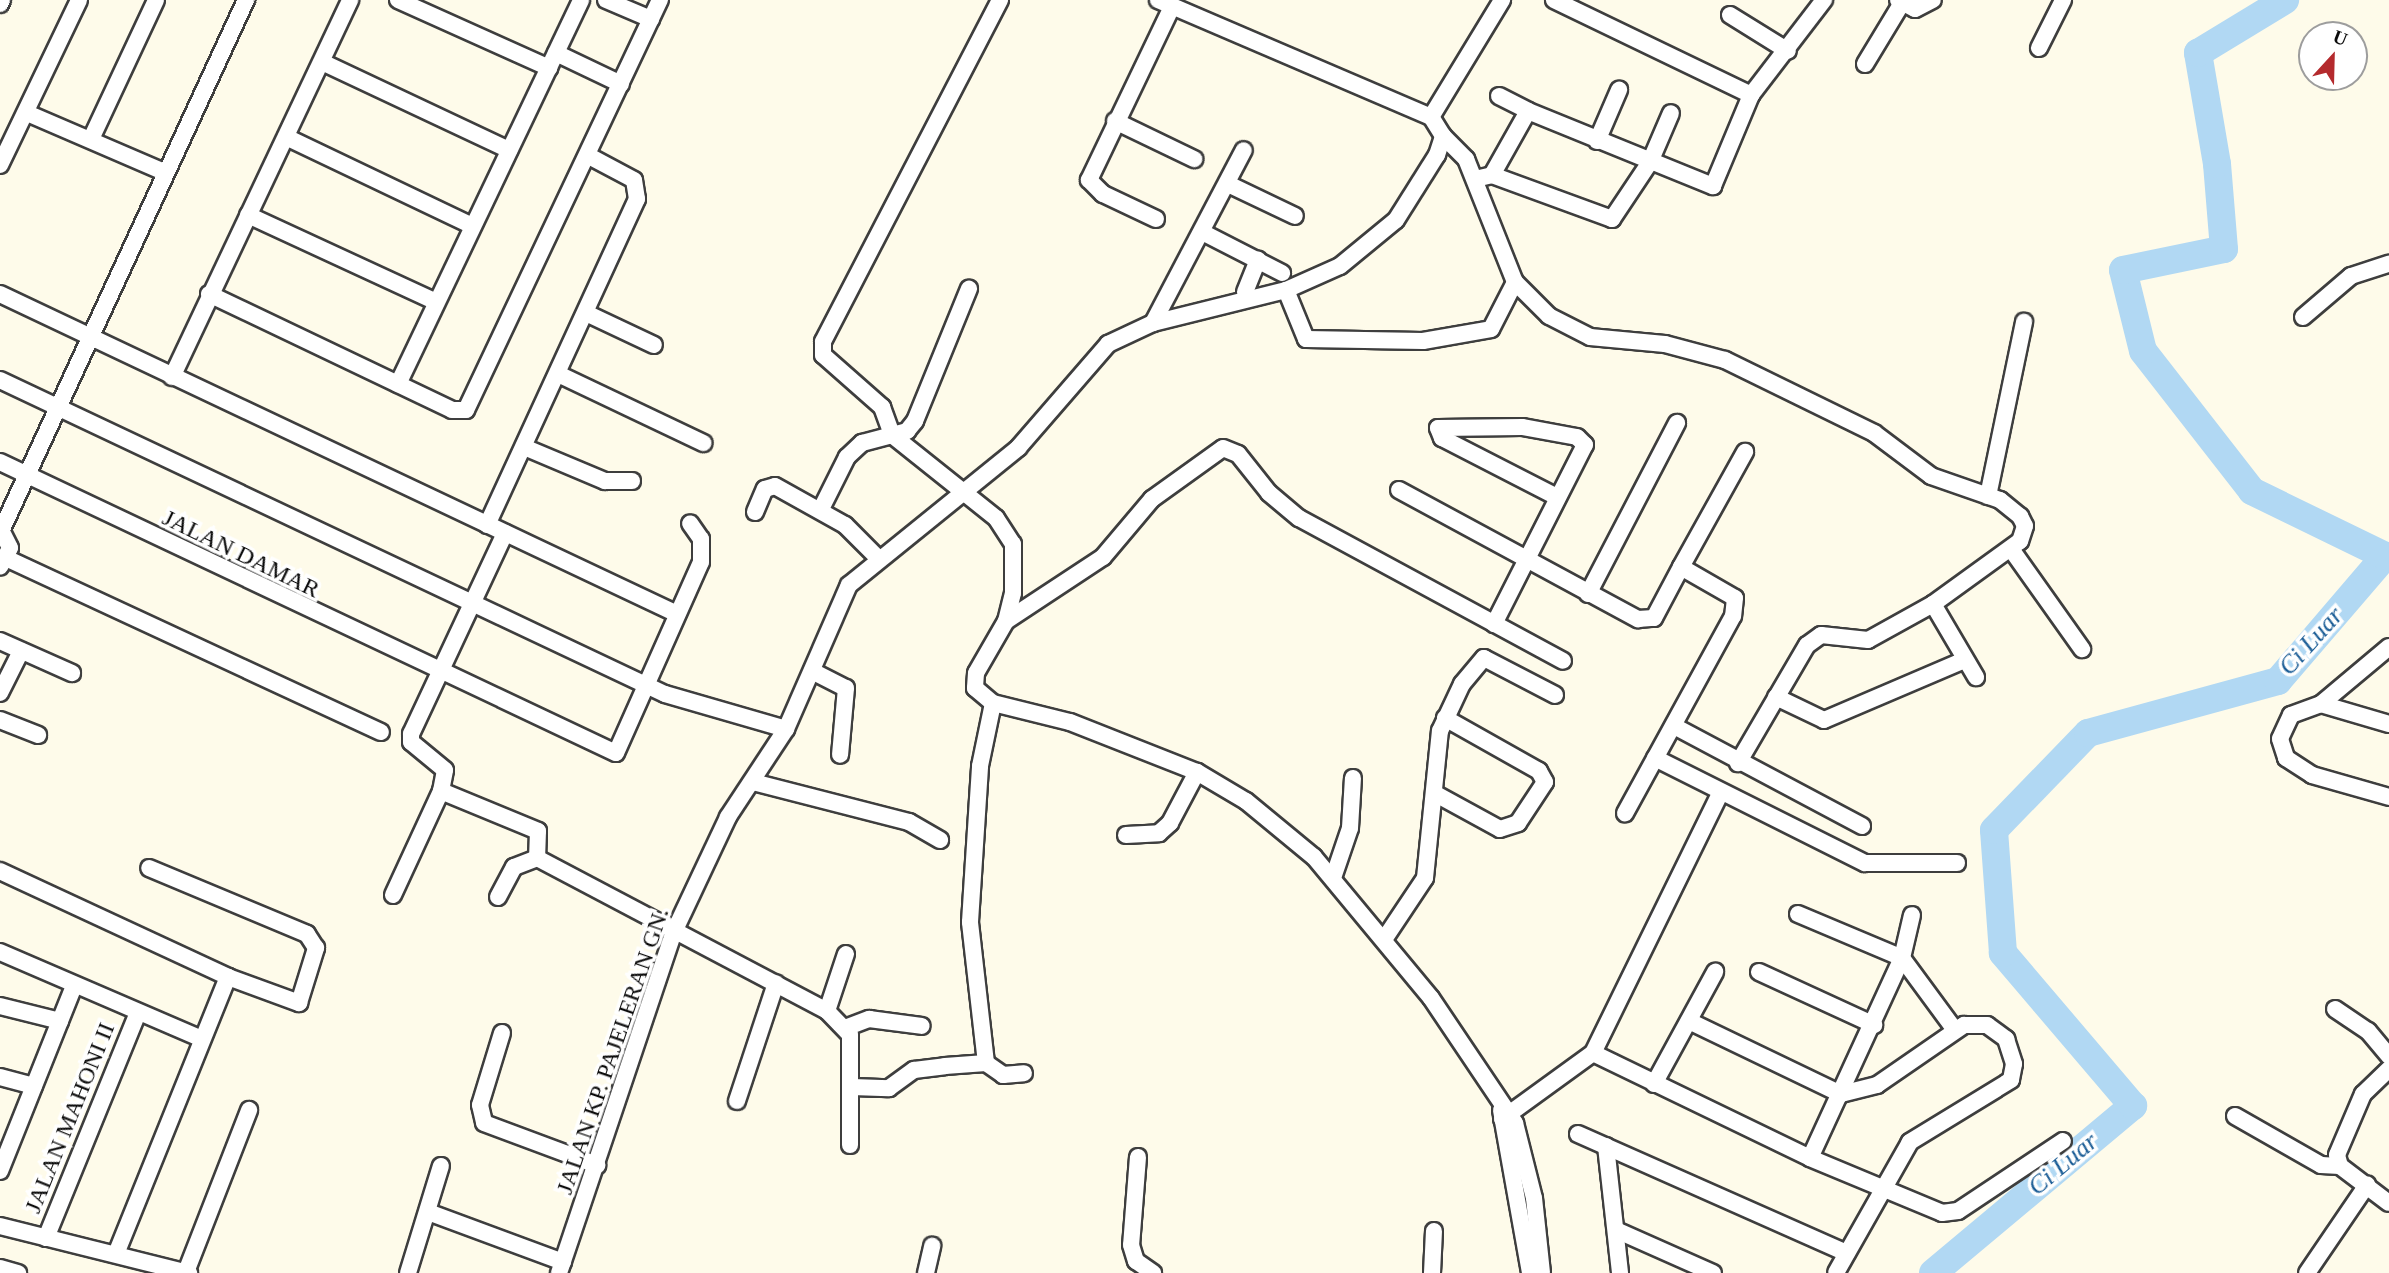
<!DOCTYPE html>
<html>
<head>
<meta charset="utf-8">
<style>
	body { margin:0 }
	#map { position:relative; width:2389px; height:1273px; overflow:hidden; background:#fefbea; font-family:Georgia,serif }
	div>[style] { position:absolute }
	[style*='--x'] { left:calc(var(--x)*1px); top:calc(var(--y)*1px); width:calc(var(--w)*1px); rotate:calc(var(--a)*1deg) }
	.river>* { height:28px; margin:-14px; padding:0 14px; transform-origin:14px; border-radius:14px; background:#b1d8f3 }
	.roads { filter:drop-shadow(2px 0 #3e3e3e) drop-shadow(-2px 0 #3e3e3e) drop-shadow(0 2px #3e3e3e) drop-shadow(0 -2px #3e3e3e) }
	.minor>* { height:16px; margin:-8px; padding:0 8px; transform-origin:8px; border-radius:8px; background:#fff }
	span { translate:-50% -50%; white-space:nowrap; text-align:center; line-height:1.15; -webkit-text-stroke:7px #fff; paint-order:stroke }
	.street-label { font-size:24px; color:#0b0b0b }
	.water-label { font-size:26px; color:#1b5d96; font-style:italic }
	.north { position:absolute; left:2298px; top:21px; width:70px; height:70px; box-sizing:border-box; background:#fff; border:2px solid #9d9d9d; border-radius:50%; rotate:22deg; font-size:19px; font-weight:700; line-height:28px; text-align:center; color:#0b0b0b }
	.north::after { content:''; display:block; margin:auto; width:24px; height:32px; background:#b42a2d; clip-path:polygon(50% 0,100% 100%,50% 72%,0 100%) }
</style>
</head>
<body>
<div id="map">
	<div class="river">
		<i style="--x:1933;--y:1273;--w:261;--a:-39.9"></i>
		<i style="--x:2133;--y:1106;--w:201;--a:-130.4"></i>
		<i style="--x:2003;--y:953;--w:123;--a:-94.2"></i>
		<i style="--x:1994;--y:830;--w:135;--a:-45.9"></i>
		<i style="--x:2088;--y:733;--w:197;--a:-15.3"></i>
		<i style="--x:2278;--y:681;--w:165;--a:-49.4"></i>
		<i style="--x:2385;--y:556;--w:148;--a:-154"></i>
		<i style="--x:2252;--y:491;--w:177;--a:-127.9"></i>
		<i style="--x:2143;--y:351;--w:83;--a:-103.9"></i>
		<i style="--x:2123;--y:270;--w:103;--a:-11.7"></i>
		<i style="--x:2224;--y:249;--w:85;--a:-94.7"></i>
		<i style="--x:2217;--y:164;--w:113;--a:-99.7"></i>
		<i style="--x:2198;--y:53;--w:102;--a:-31.3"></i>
	</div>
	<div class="roads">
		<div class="minor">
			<i style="--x:398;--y:0;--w:166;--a:24.2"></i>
			<i style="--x:606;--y:0;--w:49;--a:22.9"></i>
			<i style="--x:1000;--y:0;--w:385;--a:117.4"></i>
			<i style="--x:823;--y:342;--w:13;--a:90"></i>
			<i style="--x:823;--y:355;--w:79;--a:41.4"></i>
			<i style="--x:882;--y:407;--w:30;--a:70"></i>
			<i style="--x:892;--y:435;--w:133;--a:38.6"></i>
			<i style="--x:996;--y:518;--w:31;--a:57"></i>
			<i style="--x:1013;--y:544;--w:49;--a:90"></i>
			<i style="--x:1013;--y:593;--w:29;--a:104"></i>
			<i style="--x:1006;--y:621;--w:60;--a:120"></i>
			<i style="--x:976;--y:673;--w:15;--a:94"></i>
			<i style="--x:975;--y:688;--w:23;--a:40"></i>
			<i style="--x:993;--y:703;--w:79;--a:13.9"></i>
			<i style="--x:1070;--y:722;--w:136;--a:21.5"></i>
			<i style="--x:1197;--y:772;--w:57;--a:30.6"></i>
			<i style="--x:1246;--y:801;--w:88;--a:39.5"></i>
			<i style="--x:1314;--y:857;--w:183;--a:50.3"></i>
			<i style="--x:1431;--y:998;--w:151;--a:56.1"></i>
			<i style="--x:1515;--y:1123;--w:77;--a:75.8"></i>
			<i style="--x:1534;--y:1198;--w:75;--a:83.9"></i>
			<i style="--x:1554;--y:0;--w:219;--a:25.7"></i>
			<i style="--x:1898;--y:0;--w:19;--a:28"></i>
			<i style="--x:1915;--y:9;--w:20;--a:-27"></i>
			<i style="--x:0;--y:4;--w:4;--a:-63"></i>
			<i style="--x:1730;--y:15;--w:68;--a:31.8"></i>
			<i style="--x:2039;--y:48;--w:54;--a:-63.4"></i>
			<i style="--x:556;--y:53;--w:72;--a:25.5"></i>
			<i style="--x:322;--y:62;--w:207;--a:25.2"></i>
			<i style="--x:1865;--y:64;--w:71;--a:-58.8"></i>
			<i style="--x:1499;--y:96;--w:33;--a:27"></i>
			<i style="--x:27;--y:113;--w:149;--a:23.3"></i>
			<i style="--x:1431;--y:117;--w:137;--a:-58.7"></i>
			<i style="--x:1115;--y:121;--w:88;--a:25.7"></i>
			<i style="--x:1443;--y:136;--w:33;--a:45"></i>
			<i style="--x:1466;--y:159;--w:132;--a:68.3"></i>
			<i style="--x:1515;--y:282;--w:48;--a:45"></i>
			<i style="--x:1549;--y:316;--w:46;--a:27.1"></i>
			<i style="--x:1590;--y:337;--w:75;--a:5.3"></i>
			<i style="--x:1665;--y:344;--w:62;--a:14.9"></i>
			<i style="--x:1725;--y:360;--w:166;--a:26.1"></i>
			<i style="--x:1874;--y:433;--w:71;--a:37"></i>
			<i style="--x:1931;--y:476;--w:73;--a:19.2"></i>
			<i style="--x:2000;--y:500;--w:26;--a:39"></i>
			<i style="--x:2020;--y:516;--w:11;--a:63"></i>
			<i style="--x:2025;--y:526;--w:16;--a:108"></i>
			<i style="--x:2020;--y:541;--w:107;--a:144.1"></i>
			<i style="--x:1933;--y:604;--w:74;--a:151"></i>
			<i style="--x:1868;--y:640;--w:47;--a:-173.9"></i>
			<i style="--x:1821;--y:635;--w:17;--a:144"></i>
			<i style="--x:1807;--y:645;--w:137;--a:120.3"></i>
			<i style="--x:286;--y:137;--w:207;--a:25.5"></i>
			<i style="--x:91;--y:139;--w:153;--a:-64.9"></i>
			<i style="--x:1597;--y:141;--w:56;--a:-66.7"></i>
			<i style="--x:0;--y:165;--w:183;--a:-64.4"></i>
			<i style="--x:1492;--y:175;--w:128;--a:20.1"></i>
			<i style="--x:1612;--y:219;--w:69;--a:-56.3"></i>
			<i style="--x:1650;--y:162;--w:53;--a:-66.8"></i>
			<i style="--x:1475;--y:179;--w:17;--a:-13"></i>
			<i style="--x:1492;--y:175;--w:73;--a:-60.6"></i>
			<i style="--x:1528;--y:111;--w:200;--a:22.1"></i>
			<i style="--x:1713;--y:186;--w:99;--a:-67.3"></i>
			<i style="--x:1751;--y:95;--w:120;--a:-52.5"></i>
			<i style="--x:1228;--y:184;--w:74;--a:25.5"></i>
			<i style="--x:248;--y:215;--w:207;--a:24.8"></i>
			<i style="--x:1156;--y:219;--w:59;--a:-154.7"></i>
			<i style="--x:1103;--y:194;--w:20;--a:-135"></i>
			<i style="--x:1089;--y:180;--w:192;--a:-64.4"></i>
			<i style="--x:1202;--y:232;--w:90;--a:27.1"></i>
			<i style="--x:1286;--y:290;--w:53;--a:67.8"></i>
			<i style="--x:1306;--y:339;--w:117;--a:1"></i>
			<i style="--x:1423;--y:341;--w:69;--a:-10"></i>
			<i style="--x:1491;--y:329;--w:53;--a:-62.9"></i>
			<i style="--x:1245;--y:292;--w:35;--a:-68"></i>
			<i style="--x:0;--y:294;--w:749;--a:25.3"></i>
			<i style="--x:209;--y:294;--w:269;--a:25.5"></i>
			<i style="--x:452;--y:410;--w:14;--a:0"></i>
			<i style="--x:466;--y:410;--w:454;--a:-64.7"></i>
			<i style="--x:586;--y:313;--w:75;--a:25.2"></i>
			<i style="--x:2303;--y:317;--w:63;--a:-40.5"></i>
			<i style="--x:2351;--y:276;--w:40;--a:-18"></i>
			<i style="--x:1153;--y:323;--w:195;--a:-62.3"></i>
			<i style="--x:558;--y:374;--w:161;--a:25.4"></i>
			<i style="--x:172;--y:377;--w:417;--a:-64.7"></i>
			<i style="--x:0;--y:380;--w:735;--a:25.28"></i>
			<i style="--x:665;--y:694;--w:126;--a:16.1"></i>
			<i style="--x:398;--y:384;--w:425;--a:-64.5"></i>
			<i style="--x:524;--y:447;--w:88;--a:22.8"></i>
			<i style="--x:605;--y:481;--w:27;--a:0"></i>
			<i style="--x:0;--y:462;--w:681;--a:25.29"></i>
			<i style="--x:616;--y:753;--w:209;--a:-66"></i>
			<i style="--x:701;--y:562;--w:23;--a:-90"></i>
			<i style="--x:701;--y:539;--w:19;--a:-125"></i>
			<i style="--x:1399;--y:490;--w:272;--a:28.4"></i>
			<i style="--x:1638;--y:619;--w:16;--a:-4"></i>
			<i style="--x:1654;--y:618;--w:58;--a:-62.1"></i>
			<i style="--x:1681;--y:567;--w:62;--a:29.9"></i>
			<i style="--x:1735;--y:598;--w:18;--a:96"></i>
			<i style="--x:1733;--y:616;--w:225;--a:118.7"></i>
			<i style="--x:1988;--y:496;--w:178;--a:-78.3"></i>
			<i style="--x:821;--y:509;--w:58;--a:-63.4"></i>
			<i style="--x:847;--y:457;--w:21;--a:-43"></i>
			<i style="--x:862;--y:443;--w:47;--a:-14.9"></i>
			<i style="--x:907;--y:431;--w:13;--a:-51"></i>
			<i style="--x:915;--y:421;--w:143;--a:-67.8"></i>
			<i style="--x:755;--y:512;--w:25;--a:-67"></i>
			<i style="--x:765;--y:489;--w:10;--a:-17"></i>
			<i style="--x:775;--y:486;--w:80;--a:29.1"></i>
			<i style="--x:845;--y:525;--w:45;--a:45"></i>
			<i style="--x:487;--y:525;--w:359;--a:-65.3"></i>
			<i style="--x:637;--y:199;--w:19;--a:-99"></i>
			<i style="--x:634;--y:180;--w:53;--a:-152"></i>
			<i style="--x:0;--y:528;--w:22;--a:63"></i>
			<i style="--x:10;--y:548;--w:21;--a:118"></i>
			<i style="--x:2;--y:529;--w:583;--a:-65.24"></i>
			<i style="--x:2011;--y:549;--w:123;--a:54.6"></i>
			<i style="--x:8;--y:559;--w:411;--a:24.9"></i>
			<i style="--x:1681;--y:567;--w:132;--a:-60.9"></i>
			<i style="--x:1588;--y:594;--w:193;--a:-62.5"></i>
			<i style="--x:1933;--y:604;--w:85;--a:59.5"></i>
			<i style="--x:1006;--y:621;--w:116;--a:-33.4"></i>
			<i style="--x:1103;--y:557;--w:76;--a:-49.8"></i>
			<i style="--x:1152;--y:499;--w:87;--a:-35.7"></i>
			<i style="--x:1223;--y:448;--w:16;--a:22"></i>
			<i style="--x:1238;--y:454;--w:50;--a:51.5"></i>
			<i style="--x:1269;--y:493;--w:39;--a:40"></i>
			<i style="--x:1299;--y:518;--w:300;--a:28.4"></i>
			<i style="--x:1494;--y:624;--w:201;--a:-63.1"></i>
			<i style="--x:1585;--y:445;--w:11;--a:-135"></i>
			<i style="--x:1577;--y:437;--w:56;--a:-169.7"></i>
			<i style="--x:1522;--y:427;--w:84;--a:179.3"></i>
			<i style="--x:1438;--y:428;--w:11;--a:68"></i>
			<i style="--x:1442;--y:438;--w:129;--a:27.2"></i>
			<i style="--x:0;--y:641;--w:79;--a:24"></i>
			<i style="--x:2389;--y:647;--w:89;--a:140"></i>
			<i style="--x:2321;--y:704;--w:32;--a:160"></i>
			<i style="--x:2291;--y:715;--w:26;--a:115"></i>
			<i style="--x:2280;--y:739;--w:20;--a:72"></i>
			<i style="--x:2286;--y:758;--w:31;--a:33"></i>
			<i style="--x:2312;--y:775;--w:80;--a:15.9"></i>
			<i style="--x:812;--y:671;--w:38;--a:27"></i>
			<i style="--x:846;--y:688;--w:67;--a:95.1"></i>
			<i style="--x:0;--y:693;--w:47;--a:-63.4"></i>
			<i style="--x:1776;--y:697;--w:53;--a:25.6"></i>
			<i style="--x:1824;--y:720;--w:153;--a:-23.1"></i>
			<i style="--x:2321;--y:704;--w:71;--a:16.4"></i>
			<i style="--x:0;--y:720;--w:41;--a:21.5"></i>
			<i style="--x:1674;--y:726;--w:213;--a:28"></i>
			<i style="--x:1655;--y:758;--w:235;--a:26.6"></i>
			<i style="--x:1865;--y:863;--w:92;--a:0"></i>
			<i style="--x:753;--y:782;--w:161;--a:14.4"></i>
			<i style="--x:909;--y:822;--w:36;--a:30"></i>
			<i style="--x:441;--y:791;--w:105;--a:22.4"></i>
			<i style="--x:538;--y:831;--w:27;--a:92"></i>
			<i style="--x:1434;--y:793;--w:75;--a:28.6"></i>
			<i style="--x:1500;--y:829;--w:19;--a:-18"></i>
			<i style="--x:1518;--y:823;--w:49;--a:-56.6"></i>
			<i style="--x:1545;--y:782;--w:13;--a:-119"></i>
			<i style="--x:1539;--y:771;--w:108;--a:-150.6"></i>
			<i style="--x:1126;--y:835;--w:33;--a:-3"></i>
			<i style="--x:1159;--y:833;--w:15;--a:-42"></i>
			<i style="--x:1170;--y:823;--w:58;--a:-62.1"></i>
			<i style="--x:0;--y:871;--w:251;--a:24.9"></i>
			<i style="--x:228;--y:977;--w:76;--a:20.1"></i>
			<i style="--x:299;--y:1003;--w:58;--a:-72.8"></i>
			<i style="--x:316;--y:948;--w:17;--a:-123"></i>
			<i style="--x:307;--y:934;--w:171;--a:-157.3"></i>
			<i style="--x:1333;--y:878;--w:53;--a:-71.2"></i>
			<i style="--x:1350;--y:828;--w:50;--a:-86.6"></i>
			<i style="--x:393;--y:895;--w:115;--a:-65.2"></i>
			<i style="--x:441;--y:791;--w:21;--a:-79"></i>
			<i style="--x:445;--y:770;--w:44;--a:-140.5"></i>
			<i style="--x:411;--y:742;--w:8;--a:-90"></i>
			<i style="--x:411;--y:734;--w:222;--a:-64.9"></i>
			<i style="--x:498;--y:897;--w:34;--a:-62"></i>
			<i style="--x:514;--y:867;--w:25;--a:-21"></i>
			<i style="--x:537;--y:858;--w:328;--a:27.8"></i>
			<i style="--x:827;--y:1011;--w:33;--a:46"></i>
			<i style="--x:850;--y:1035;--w:110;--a:90"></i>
			<i style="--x:1798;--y:914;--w:113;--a:22.9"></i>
			<i style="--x:1902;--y:958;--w:89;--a:53.6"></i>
			<i style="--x:1385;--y:938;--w:72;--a:-56.3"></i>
			<i style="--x:1425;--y:878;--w:148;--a:-84.2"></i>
			<i style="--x:1440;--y:731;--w:52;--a:-64.9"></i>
			<i style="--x:1462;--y:684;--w:34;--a:-50"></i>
			<i style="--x:1484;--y:658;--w:80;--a:27.5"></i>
			<i style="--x:0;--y:952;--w:220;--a:23.3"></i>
			<i style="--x:1759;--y:972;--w:127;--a:24.7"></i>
			<i style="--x:0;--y:1006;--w:62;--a:14"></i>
			<i style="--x:2335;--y:1009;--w:40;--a:34"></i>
			<i style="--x:2368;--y:1031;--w:33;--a:50"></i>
			<i style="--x:827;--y:1011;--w:60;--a:-71.6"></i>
			<i style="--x:1689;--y:1021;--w:169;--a:25.7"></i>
			<i style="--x:1841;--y:1094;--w:37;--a:-14"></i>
			<i style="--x:1877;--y:1085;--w:106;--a:-34.6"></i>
			<i style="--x:1964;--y:1025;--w:23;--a:0"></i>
			<i style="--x:1987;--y:1025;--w:24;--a:36"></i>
			<i style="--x:2006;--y:1039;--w:26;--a:72"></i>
			<i style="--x:2014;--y:1064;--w:16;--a:101"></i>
			<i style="--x:2011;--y:1080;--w:119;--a:148.5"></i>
			<i style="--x:1910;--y:1142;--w:150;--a:119.5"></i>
			<i style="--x:845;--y:1028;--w:26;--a:-21"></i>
			<i style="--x:869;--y:1019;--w:53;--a:7.5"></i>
			<i style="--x:502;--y:1033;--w:75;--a:107"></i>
			<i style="--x:480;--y:1105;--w:18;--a:77"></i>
			<i style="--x:484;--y:1123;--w:121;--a:20.4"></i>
			<i style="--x:1593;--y:1053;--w:241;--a:25.8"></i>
			<i style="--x:1810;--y:1158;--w:143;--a:22.6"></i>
			<i style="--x:1942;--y:1213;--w:16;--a:-7"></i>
			<i style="--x:1958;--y:1211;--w:126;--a:-33.7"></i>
			<i style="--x:986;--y:1063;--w:142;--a:-96.5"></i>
			<i style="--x:970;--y:922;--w:156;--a:-86.3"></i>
			<i style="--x:980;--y:766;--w:64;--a:-78.3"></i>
			<i style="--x:2389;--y:1069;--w:36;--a:136"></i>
			<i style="--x:2363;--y:1094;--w:66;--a:113.1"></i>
			<i style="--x:2337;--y:1155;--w:11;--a:75"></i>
			<i style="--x:2340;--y:1166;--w:61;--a:37.1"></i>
			<i style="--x:0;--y:1077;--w:35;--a:15"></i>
			<i style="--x:1654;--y:1084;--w:128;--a:-61.4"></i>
			<i style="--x:852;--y:1087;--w:37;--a:2"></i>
			<i style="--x:889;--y:1088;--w:31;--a:-36"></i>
			<i style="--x:914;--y:1070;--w:31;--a:-7"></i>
			<i style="--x:945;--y:1066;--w:41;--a:-4.2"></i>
			<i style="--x:986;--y:1063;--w:21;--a:35"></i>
			<i style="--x:1003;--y:1075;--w:21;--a:-5"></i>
			<i style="--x:737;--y:1101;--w:124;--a:-71.7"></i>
			<i style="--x:1501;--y:1110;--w:166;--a:79.9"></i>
			<i style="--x:2235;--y:1116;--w:99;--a:29.7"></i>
			<i style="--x:2321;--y:1165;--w:19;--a:3"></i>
			<i style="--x:1502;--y:1119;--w:112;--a:-36"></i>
			<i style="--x:1593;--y:1053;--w:288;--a:-63.9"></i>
			<i style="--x:1578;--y:1134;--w:294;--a:23.9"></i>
			<i style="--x:1606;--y:1146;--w:128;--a:83.7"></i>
			<i style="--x:1138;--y:1157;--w:88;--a:94.5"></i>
			<i style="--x:1131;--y:1245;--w:17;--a:73"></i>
			<i style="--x:1136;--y:1261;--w:21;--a:35"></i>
			<i style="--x:1810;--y:1158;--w:220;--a:-65.3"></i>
			<i style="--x:1902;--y:958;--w:44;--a:-76.9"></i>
			<i style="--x:0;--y:1171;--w:199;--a:-68.2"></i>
			<i style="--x:428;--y:1212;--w:144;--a:20.3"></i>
			<i style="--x:0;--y:1226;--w:195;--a:14"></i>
			<i style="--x:1616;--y:1230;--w:106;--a:23.9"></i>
			<i style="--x:46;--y:1238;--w:241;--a:-67.8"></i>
			<i style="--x:116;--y:1254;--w:299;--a:-68"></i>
			<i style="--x:0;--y:1268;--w:19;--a:16"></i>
			<i style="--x:186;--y:1272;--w:174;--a:-68.7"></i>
			<i style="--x:408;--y:1273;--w:112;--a:-72.9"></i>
			<i style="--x:559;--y:1273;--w:358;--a:-71.4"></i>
			<i style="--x:673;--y:934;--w:129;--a:-64.8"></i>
			<i style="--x:728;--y:817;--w:105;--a:-56.6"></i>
			<i style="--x:786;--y:729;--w:157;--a:-66.4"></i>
			<i style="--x:849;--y:585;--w:218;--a:-39"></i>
			<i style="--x:1018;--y:448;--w:138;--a:-49.1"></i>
			<i style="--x:1108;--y:344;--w:50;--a:-25"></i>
			<i style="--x:1153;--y:323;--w:137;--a:-13.9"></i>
			<i style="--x:1286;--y:290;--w:59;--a:-24"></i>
			<i style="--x:1340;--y:266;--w:72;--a:-39.4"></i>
			<i style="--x:1396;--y:220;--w:77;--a:-57.8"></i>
			<i style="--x:1437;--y:155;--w:20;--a:-72"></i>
			<i style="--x:1443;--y:136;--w:22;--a:-122"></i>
			<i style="--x:1431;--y:117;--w:297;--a:-156.8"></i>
			<i style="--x:926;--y:1273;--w:28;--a:-77"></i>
			<i style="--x:1432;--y:1273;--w:42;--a:-87.3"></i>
			<i style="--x:2307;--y:1273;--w:107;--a:-55.7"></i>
		</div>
	</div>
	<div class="street-label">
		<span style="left:241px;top:554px;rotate:26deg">JALAN DAMAR</span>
		<span style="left:613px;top:1051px;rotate:-71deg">JALAN KP. PAJELERAN GN.</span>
		<span style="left:70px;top:1118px;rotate:-68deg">JALAN MAHONI II</span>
	</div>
	<div class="water-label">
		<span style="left:2311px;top:641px;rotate:-48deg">Ci Luar</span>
		<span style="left:2063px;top:1164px;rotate:-40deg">Ci Luar</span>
	</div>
	<div class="north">U</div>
</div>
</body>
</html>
